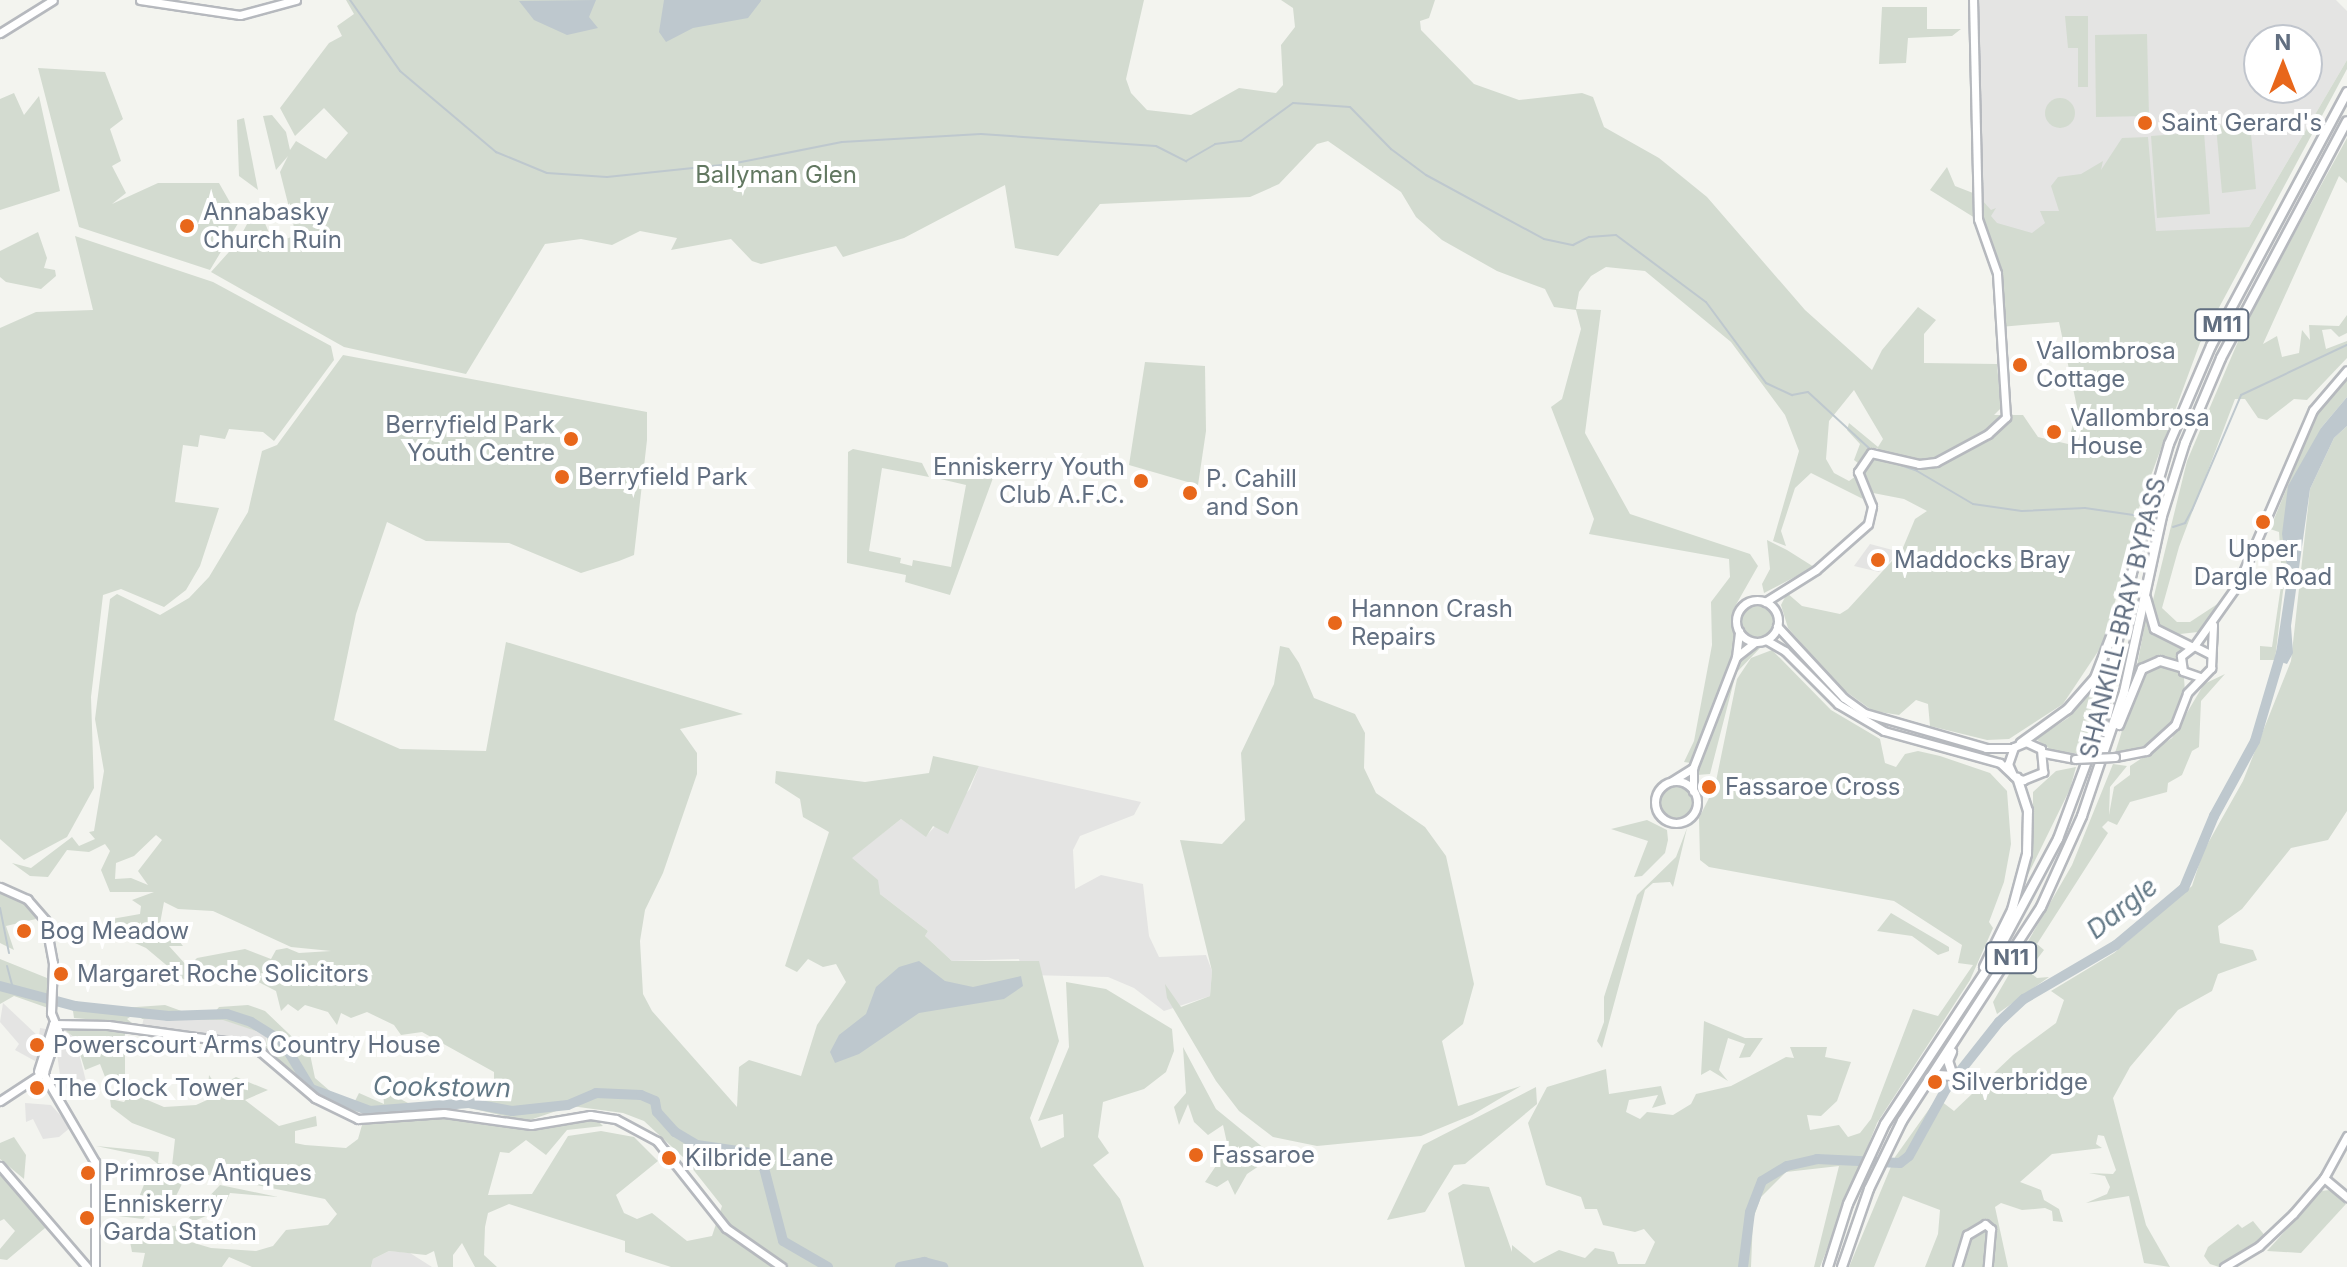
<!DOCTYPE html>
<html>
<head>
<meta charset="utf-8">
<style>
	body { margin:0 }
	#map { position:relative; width:2347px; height:1267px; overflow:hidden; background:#f3f4ef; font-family:Inter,sans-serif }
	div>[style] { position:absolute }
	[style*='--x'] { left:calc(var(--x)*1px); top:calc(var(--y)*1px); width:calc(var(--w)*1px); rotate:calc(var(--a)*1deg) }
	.built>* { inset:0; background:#e4e4e3 }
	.green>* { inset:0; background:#d3dbd0 }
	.round { border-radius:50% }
	.water>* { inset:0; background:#bec8ce }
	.stream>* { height:2px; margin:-1px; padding:0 1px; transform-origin:1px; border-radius:1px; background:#bec8ce }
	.river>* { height:10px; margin:-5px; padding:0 5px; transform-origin:5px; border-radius:5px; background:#bec8ce }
	.roads { filter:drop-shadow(2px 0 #b6b9be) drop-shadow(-2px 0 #b6b9be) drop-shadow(0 2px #b6b9be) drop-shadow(0 -2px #b6b9be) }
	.secondary>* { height:7px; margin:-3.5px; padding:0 3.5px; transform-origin:3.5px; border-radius:3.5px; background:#fff }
	.secondary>.ring { margin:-3.5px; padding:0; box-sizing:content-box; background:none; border:7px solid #fff; border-radius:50% }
	.highway>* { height:8px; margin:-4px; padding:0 4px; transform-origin:4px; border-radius:4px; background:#fff }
	.bridges { filter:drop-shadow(2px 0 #b6b9be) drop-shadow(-2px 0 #b6b9be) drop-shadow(0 2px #b6b9be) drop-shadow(0 -2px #b6b9be) }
	.secondary-bridge>* { height:7px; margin:-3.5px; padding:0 3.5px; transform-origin:3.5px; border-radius:3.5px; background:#fff }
	.dots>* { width:22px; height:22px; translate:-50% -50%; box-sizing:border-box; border:4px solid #fff; border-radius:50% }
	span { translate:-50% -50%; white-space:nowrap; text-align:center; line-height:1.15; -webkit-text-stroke:8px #fff; paint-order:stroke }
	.shield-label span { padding:2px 6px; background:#fff; border:2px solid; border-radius:6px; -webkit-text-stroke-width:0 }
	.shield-label { font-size:22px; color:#626f81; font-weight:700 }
	.poi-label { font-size:24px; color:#626f81 }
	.left { translate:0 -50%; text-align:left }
	.right { translate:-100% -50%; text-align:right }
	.park-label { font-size:24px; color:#627861 }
	.street-label { font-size:24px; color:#626f81 }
	.water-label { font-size:26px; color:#627886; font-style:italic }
	.north { position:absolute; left:2243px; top:24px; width:80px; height:80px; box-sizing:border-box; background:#fff; border:2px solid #c0c5cd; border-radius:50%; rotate:0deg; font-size:22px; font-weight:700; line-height:32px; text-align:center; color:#626f81 }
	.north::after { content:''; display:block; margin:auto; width:28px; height:36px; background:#e8671b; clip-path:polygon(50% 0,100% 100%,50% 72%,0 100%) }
</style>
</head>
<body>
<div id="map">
	<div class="built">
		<i style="clip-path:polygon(evenodd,1976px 0,2336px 0,2347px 11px,2347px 60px,2249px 227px,1992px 243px,1982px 219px,1976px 0,2259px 40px,2307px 40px,2307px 88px,2259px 88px,2259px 40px)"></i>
		<i style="clip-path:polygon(1870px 544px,1900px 552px,1879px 572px,1854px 566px)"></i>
		<i style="clip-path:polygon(979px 766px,1141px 802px,1134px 815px,1080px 836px,1073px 850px,1075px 889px,1101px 875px,1143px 884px,1149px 936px,1159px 957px,1206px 955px,1212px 971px,1210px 996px,1164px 1011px,1134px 988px,1108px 977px,1029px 975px,1022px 972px,1019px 959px,952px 961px,925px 936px,928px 931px,880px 894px,851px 858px,901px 819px,926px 836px,970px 789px)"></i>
		<i style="clip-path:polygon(3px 1003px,39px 1037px,40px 1028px,46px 1029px,46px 1043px,35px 1061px,15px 1050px,19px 1044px,0 1022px)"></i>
		<i style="clip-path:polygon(144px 1017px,229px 1019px,267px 1036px,264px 1050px,232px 1039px,142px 1026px)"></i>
		<i style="clip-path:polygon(66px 1031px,75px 1038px,87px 1085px,62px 1089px,56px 1047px)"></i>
		<i style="clip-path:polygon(25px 1103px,51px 1105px,71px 1127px,59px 1137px,43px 1139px,33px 1119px,26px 1122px)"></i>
		<i style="clip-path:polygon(389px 1251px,410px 1253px,432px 1267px,371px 1267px,373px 1259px)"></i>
	</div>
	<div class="green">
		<i style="clip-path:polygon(346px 0,1144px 0,1126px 79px,1131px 93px,1147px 110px,1191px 115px,1239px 88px,1276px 93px,1283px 85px,1281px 45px,1295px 27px,1293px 8px,1281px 0,1435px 0,1429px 18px,1420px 21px,1421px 30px,1474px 84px,1519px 100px,1582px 93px,1593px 97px,1604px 127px,1659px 158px,1707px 197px,1805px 310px,1872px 370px,1882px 350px,1918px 307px,1936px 320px,1924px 334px,1924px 363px,1997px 364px,2001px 408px,1994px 415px,2023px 415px,2038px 437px,2068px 444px,2077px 407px,2059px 322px,2000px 327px,2002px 272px,1984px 226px,1982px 200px,1991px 210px,1996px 208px,1991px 216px,1997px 223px,2032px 233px,2045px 223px,2040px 211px,2059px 211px,2051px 186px,2058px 177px,2081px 174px,2103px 161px,2101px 170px,2122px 138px,2148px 137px,2156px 231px,2249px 227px,2347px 60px,2347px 69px,2200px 343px,2139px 508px,2105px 641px,2063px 704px,2009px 739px,1987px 740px,1930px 726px,1928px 704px,1916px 700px,1899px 715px,1873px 711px,1841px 688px,1788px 628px,1781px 605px,1787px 593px,1802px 606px,1840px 614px,1848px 609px,1902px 550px,1915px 519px,1927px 511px,1904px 499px,1868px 492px,1864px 469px,1878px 448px,1869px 448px,1858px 463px,1854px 460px,1860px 444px,1847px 430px,1849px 423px,1878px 447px,1883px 439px,1854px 390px,1829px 421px,1826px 459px,1834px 473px,1849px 481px,1856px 476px,1863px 499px,1811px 473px,1795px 488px,1781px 531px,1786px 546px,1773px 541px,1799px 451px,1785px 415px,1731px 342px,1645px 271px,1606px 267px,1591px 276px,1579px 292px,1576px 309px,1601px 310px,1585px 433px,1630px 514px,1750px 554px,1758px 566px,1733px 610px,1736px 647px,1691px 763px,1684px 762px,1694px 741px,1712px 645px,1711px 602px,1730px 577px,1729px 559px,1589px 534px,1594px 519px,1551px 407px,1562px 399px,1581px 329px,1576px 310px,1554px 307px,1545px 289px,1497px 271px,1442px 240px,1416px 217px,1401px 192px,1328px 141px,1317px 144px,1279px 184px,1250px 197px,1100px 204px,1058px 256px,1015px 248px,1005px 185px,904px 238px,843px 257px,836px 246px,761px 264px,752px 261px,731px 239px,671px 250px,677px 238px,640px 231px,612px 245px,581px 239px,545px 244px,466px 374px,344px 347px,211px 272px,237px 243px,257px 205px,274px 244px,296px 235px,280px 172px,288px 156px,276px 170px,263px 116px,272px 115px,286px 132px,290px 150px,296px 141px,326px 159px,348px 133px,324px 108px,295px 136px,280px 108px,329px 43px,342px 36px,337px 26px,354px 14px)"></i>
		<i style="clip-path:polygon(1882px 7px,1927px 7px,1927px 29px,1961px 29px,1952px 36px,1908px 38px,1906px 63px,1879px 64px)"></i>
		<i style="clip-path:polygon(2065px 16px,2088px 16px,2088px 87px,2078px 87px,2078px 48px,2068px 48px)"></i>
		<i style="clip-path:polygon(2147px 34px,2149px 116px,2096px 117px,2095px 35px)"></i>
		<i style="clip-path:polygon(38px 68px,105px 72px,123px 119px,110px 129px,121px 161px,112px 166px,126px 193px,112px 204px,158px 183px,219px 183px,240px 220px,210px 270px,79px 227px)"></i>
		<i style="clip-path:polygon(14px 93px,24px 115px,39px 96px,60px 191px,0 210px,0 99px)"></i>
		<i class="round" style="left:2045px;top:98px;width:30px;height:30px"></i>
		<i style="clip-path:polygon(244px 118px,258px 190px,239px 176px,237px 120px)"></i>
		<i style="clip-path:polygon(2250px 123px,2256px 189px,2222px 193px,2216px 126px)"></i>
		<i style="clip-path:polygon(2204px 132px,2210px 214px,2157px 218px,2151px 136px)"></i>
		<i style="clip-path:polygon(2347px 138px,2347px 183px,2339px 176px,2263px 344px,2277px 336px,2282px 357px,2299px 353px,2302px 330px,2310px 340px,2309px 325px,2339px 326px,2347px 315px,2347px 333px,2339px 337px,2331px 329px,2322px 330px,2326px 349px,2347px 341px,2347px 358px,2307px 400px,2294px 399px,2267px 420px,2258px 418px,2245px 399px,2235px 399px,2179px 547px,2162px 608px,2177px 622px,2190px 622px,2222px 601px,2198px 632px,2171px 635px,2160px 629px,2152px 604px,2187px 461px,2248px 318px)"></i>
		<i style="clip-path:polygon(1947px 167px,1955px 186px,1973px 193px,1975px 218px,1930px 190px)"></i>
		<i style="clip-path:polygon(38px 232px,47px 258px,44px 268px,55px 270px,56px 276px,41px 289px,6px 282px,0 277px,0 251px)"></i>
		<i style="clip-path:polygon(75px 236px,213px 282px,331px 346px,334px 360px,274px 441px,263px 432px,229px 429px,225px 439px,200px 435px,198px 447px,183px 445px,175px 502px,219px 508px,200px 566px,186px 590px,164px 607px,121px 589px,103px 595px,91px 697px,94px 788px,67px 837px,24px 860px,0 839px,0 328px,36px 312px,93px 310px)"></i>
		<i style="clip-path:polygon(evenodd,343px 355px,647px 412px,647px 440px,634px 555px,619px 561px,581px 573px,509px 543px,426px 541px,387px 522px,356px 614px,334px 720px,400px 749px,486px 751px,506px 642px,743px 714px,680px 729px,697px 753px,697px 774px,663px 873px,645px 910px,640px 941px,643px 994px,652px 1011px,737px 1107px,739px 1067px,749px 1060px,801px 1076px,817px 1025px,846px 982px,836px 964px,823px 967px,808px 959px,797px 972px,785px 966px,829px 832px,803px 817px,800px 799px,775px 783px,776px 771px,865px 782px,929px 773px,933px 756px,979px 766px,948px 834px,933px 826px,926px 837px,901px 819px,852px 858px,878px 880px,880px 894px,928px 931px,925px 936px,952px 961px,1039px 961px,1059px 1041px,1030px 1118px,1041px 1148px,1064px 1137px,1063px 1114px,1038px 1121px,1069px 1047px,1066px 982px,1106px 989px,1172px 1029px,1174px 1051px,1166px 1072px,1144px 1089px,1103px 1102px,1098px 1137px,1109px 1153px,1093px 1165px,1120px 1199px,1144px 1267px,671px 1267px,625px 1252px,625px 1241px,509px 1204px,488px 1213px,485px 1227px,484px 1255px,497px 1267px,475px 1267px,462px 1243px,453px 1255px,453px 1267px,438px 1267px,434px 1251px,426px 1255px,389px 1251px,373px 1259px,371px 1267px,252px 1267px,229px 1257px,222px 1267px,142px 1267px,145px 1253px,132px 1252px,129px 1236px,183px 1224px,220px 1185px,278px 1197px,230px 1193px,223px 1209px,194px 1221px,184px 1240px,211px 1248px,256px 1251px,273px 1246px,286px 1230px,328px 1225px,337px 1214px,325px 1199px,159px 1165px,149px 1157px,96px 1146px,159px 1152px,158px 1163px,172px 1166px,175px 1139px,132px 1123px,111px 1107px,110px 1099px,124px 1102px,131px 1093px,164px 1107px,196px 1105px,207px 1100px,209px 1075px,217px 1087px,236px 1077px,268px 1090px,245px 1100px,279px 1126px,316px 1116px,317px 1126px,295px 1131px,295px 1143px,305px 1145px,346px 1148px,358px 1139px,362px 1125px,414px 1117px,451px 1116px,540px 1128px,597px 1120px,603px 1126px,567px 1130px,546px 1155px,526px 1140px,509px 1153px,500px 1152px,488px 1195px,532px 1194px,568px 1136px,601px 1131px,634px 1137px,658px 1161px,616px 1195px,624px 1213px,637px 1219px,652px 1213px,687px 1241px,712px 1236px,722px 1206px,684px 1158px,644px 1121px,623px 1113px,571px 1106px,527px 1121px,465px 1107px,465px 1097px,494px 1096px,494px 1072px,422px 1032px,401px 1035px,394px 1025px,367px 1012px,351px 1018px,341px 1013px,337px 1025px,328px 1012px,305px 1005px,298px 1011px,288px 1004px,281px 1011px,276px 991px,243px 974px,222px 983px,208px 972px,190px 975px,204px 984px,183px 979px,146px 948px,104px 929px,106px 920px,140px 914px,141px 906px,132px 900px,154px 892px,110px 892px,101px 870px,110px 851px,105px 844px,89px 852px,67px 850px,48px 877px,30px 876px,12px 863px,31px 868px,72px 837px,79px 846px,95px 839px,89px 832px,94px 831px,104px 771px,95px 719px,110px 599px,117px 594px,160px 615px,189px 598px,209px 577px,248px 512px,262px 451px,277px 445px,343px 355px,156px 835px,162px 840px,138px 871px,148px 885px,131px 878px,115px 879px,116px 863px,134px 856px,156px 835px,343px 355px,164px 902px,178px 909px,213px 911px,291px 947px,331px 951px,299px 953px,287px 948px,276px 950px,271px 959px,245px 949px,197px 958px,188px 967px,169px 946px,183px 946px,171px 931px,159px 929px,164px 902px)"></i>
		<i style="clip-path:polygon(1145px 362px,1205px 366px,1206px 431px,1198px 485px,1129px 465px)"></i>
		<i style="clip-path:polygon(2347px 377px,2347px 397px,2321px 428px,2283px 591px,2275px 660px,2260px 660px,2260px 646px,2272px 647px,2282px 579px,2279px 532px,2270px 529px,2319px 409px)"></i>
		<i style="clip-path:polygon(2347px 426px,2347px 811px,2328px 840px,2291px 848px,2242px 909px,2218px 926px,2220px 943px,2253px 950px,2257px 960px,2218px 974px,2212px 991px,2178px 1010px,2130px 1067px,2113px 1098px,2146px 1225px,2170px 1267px,2144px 1263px,2129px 1196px,2086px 1203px,2107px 1194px,2110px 1187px,2105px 1176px,2089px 1173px,2113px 1174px,2116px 1170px,2104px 1136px,2098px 1135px,2096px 1144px,2102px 1148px,2052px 1154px,2020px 1182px,2041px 1190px,2044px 1200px,2059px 1209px,2063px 1222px,2053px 1221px,2052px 1211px,2045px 1208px,2022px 1210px,2001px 1203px,1995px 1207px,2008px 1267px,1925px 1267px,1938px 1234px,1940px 1210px,1903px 1196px,1874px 1267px,1849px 1267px,1895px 1157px,1937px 1098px,1954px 1111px,2013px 1055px,2056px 1023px,2064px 1000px,2051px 991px,2114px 953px,2192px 886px,2203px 852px,2243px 781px,2291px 661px,2310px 489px,2334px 438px)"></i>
		<i style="clip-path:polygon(853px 449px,922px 463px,929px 477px,882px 468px,869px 551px,901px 558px,900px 563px,912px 566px,913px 560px,951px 567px,966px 485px,936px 478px,948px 469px,993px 478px,950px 595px,905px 582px,906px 575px,847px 563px,848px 452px)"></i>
		<i style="clip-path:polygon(1767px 540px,1787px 550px,1814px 567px,1764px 593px,1762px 584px,1770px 569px)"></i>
		<i class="round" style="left:1741px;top:605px;width:32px;height:32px"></i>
		<i style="clip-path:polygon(2146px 618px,2161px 637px,2182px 647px,2177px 661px,2155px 658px,2136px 671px)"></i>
		<i style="clip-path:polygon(1280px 646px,1289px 648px,1299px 663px,1314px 698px,1355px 714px,1365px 733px,1364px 768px,1376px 793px,1425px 827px,1446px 856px,1474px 984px,1463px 1024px,1442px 1041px,1458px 1106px,1521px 1086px,1472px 1115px,1421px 1136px,1317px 1146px,1273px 1137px,1239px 1111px,1216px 1081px,1167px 998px,1165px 984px,1181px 1007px,1210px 996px,1212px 971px,1180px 840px,1222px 844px,1245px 820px,1241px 753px,1274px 684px)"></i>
		<i style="clip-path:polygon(1762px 646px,1736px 673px,1710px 774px,1697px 775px,1734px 670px,1745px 655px)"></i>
		<i style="clip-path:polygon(1772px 650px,1831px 710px,1880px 739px,1885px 763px,1896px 767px,1905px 754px,1918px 751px,1940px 756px,1990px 773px,2007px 791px,2011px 844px,2004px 882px,1989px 922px,1993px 928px,1970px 980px,1877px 1123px,1820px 1267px,1814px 1267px,1839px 1166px,1786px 1172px,1761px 1197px,1753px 1219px,1751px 1267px,1465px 1267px,1448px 1193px,1463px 1184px,1489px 1187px,1512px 1252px,1512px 1245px,1534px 1263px,1559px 1250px,1585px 1258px,1595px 1248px,1614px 1252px,1618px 1264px,1645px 1264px,1655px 1242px,1644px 1229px,1635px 1232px,1603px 1225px,1597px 1209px,1585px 1209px,1581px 1197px,1546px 1185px,1528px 1123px,1547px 1087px,1606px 1069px,1609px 1094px,1661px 1086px,1666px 1104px,1652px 1108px,1658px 1095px,1629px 1100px,1626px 1112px,1640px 1119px,1647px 1112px,1673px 1115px,1691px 1104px,1696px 1094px,1731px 1086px,1786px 1057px,1794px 1058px,1790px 1047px,1827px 1047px,1825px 1057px,1851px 1062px,1837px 1101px,1821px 1116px,1807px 1115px,1810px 1130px,1839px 1125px,1848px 1137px,1860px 1133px,1871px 1119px,1913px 1009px,1938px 1016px,1973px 965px,1958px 963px,1962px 945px,1894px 901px,1709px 867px,1700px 860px,1699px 818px,1715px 786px,1737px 679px,1751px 658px)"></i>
		<i style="clip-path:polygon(2153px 664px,2173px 666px,2184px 678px,2185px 692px,2173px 720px,2145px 746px,2115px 753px,2139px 677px)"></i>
		<i style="clip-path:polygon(2103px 672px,2082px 754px,2053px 751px,2036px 739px,2068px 718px)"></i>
		<i style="clip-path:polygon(2225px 674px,2201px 701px,2199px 747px,2192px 751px,2182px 775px,2168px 783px,2167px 792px,2130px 802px,2117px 825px,2108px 821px,2102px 827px,2108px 833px,2037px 944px,2044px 950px,2028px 971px,2037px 978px,2049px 977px,1997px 1014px,1993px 1002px,2072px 865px,2113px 764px,2127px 766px,2110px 787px,2109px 815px,2114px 787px,2130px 775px,2130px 766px,2172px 738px,2204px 684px)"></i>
		<i style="clip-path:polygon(2076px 767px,2070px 789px,2018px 895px,2033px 837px,2033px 792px,2056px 771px)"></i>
		<i class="round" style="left:1658px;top:785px;width:34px;height:34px"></i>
		<i style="clip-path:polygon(1647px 820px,1667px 830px,1668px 840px,1665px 853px,1642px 876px,1634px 877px,1648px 841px,1611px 829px)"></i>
		<i style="clip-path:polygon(1687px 828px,1673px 887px,1670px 882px,1653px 883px,1645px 890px,1602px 1048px,1597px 1041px,1604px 1022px,1604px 997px,1637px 895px,1676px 857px)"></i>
		<i style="clip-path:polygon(0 892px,31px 907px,36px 919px,6px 926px,14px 950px,0 943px)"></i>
		<i style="clip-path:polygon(1891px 913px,1949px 947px,1949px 951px,1938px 955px,1912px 936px,1877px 931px)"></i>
		<i style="clip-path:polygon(0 959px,47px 978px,48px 1008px,14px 996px,0 1004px)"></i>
		<i style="clip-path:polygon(84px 1003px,122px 1008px,165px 1005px,198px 1017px,200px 1011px,215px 1012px,219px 1007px,248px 1005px,265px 1011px,310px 1054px,315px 1078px,345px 1104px,319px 1097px,265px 1050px,268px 1035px,223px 1020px,142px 1019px,137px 1012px,127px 1019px,132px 1023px,74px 1018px,73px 1011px)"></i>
		<i style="clip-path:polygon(1704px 1021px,1745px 1038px,1763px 1038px,1750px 1057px,1739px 1058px,1745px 1044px,1728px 1038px,1719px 1070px,1728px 1081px,1710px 1070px,1701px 1075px)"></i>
		<i style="clip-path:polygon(77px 1025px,125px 1031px,125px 1088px,107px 1082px,100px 1064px,85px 1070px,75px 1038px,66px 1031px)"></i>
		<i style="clip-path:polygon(1183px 1047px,1216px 1109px,1265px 1149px,1280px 1152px,1247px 1174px,1235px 1195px,1228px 1180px,1217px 1187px,1205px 1182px,1222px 1157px,1227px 1143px,1223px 1125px,1208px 1135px,1194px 1122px,1188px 1104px,1179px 1125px,1174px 1107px,1186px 1093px)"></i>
		<i style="clip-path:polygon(1536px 1087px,1537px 1104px,1465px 1164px,1454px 1165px,1425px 1212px,1387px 1220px,1423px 1145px)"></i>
		<i style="clip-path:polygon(383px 1090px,408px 1103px,391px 1108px,391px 1114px,350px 1111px,359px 1093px,384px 1104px)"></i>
		<i style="clip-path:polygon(14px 1137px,26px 1155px,24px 1179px,0 1159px,0 1143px)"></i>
		<i style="clip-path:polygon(0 1170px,51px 1223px,7px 1260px,0 1259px,0 1249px,15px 1231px,4px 1219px,0 1221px)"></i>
		<i style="clip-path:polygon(171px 1175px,186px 1176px,173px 1202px,157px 1200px,143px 1219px,118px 1216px,136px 1205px,145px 1182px)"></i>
		<i style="clip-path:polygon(2330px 1190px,2346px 1204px,2301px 1253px,2267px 1251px,2321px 1191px)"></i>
		<i style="clip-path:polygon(2253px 1221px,2266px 1237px,2219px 1267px,2210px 1264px,2204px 1256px,2208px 1247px,2238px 1224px,2242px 1228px)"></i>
	</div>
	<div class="water">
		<i style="clip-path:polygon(596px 0,589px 17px,598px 28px,567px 35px,534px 20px,519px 1px)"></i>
		<i style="clip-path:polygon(664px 0,761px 0,761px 1px,748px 18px,693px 28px,666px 42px,659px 32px)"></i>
		<i style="clip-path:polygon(2347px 397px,2347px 426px,2334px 438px,2310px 489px,2291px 626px,2293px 653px,2287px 664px,2275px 660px,2288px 573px,2282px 534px,2288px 486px,2321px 428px)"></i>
		<i style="clip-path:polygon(919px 961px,945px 981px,973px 987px,1021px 976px,1023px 986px,1004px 999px,919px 1013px,859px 1054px,835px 1063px,830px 1052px,839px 1035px,866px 1014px,876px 987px,899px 967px)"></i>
	</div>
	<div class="stream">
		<i style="--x:350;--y:0;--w:87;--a:54.8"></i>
		<i style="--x:400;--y:71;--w:126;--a:40.2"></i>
		<i style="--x:496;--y:152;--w:55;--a:22.4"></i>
		<i style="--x:547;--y:173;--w:60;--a:3.8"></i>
		<i style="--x:607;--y:177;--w:125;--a:-6"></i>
		<i style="--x:731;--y:164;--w:113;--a:-11.2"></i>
		<i style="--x:842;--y:142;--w:139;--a:-3.3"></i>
		<i style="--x:981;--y:134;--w:175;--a:3.9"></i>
		<i style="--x:1156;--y:146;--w:34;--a:27"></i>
		<i style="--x:1186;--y:161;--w:34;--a:-30"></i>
		<i style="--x:1215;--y:144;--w:26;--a:-7"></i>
		<i style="--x:1241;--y:141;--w:64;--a:-36.2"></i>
		<i style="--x:1293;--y:103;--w:57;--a:4"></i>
		<i style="--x:1350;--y:107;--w:59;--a:45.7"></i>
		<i style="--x:1391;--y:149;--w:44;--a:36.6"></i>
		<i style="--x:1426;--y:175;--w:134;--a:28.5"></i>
		<i style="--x:1544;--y:239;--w:30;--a:12"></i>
		<i style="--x:1573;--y:245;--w:18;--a:-27"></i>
		<i style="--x:1589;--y:237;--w:27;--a:-4"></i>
		<i style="--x:1616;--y:235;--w:112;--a:36.7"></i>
		<i style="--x:1706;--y:302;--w:101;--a:53.5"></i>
		<i style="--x:1766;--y:383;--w:29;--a:25"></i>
		<i style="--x:1792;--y:395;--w:16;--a:-11"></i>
		<i style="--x:1808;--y:392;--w:86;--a:42.6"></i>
		<i style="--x:1883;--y:459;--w:36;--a:19"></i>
		<i style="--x:1917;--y:471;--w:65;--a:30.5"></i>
		<i style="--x:1973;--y:504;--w:49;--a:8.1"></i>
		<i style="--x:2022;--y:511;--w:63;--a:-2.7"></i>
		<i style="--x:2085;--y:508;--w:49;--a:8.3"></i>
		<i style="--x:2173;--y:527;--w:13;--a:-18"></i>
		<i style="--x:2185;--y:523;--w:15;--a:-62"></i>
		<i style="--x:2192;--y:510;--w:125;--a:-66.9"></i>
		<i style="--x:2241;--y:395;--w:117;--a:-25.3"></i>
		<i style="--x:0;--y:908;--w:46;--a:78.7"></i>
		<i style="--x:7;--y:966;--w:23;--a:75"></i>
	</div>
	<div class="river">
		<i style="--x:0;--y:986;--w:78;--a:14.9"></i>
		<i style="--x:75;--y:1006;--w:94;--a:6.1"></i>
		<i style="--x:168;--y:1016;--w:59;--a:-1.9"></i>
		<i style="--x:227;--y:1014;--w:25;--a:18"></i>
		<i style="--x:251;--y:1022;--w:36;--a:32"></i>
		<i style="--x:282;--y:1041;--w:56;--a:58.9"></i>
		<i style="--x:311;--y:1089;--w:63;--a:20.4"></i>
		<i style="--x:370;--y:1111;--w:99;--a:-4.6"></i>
		<i style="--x:469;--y:1103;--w:44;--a:10.5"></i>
		<i style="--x:512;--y:1111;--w:56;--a:-6.1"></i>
		<i style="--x:568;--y:1105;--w:30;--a:-23"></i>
		<i style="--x:596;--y:1093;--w:45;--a:2.5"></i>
		<i style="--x:641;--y:1095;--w:15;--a:23"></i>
		<i style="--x:655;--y:1101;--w:11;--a:80"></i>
		<i style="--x:657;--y:1112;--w:27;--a:48"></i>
		<i style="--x:675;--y:1132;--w:26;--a:31"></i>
		<i style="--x:697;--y:1145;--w:55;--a:8.4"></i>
		<i style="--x:751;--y:1153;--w:20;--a:49"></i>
		<i style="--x:764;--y:1168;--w:75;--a:75.4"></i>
		<i style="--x:783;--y:1241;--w:52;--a:30"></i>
		<i style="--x:900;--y:1267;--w:25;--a:-12"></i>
		<i style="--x:924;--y:1262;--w:20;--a:15"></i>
		<i style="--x:1743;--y:1267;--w:55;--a:-82.7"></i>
		<i style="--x:1750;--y:1212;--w:33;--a:-69"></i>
		<i style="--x:1762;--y:1181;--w:29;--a:-31"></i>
		<i style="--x:1787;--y:1166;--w:31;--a:-13"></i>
		<i style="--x:1817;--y:1159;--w:83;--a:2.8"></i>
		<i style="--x:1900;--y:1163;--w:11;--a:-38"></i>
		<i style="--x:1909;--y:1156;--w:77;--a:-61.1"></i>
		<i style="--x:1946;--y:1089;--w:85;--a:-51.7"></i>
		<i style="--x:1999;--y:1022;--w:34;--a:-43"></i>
		<i style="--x:2024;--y:999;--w:107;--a:-30.4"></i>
		<i style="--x:2116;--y:945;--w:89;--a:-40"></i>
		<i style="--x:2184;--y:888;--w:78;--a:-67.4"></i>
		<i style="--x:2214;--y:816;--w:85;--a:-61.3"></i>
		<i style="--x:2255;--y:741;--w:95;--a:-73.5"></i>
	</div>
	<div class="roads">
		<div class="secondary">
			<i style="--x:140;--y:0;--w:101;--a:8.5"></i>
			<i style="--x:240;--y:15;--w:58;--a:-15"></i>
			<i style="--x:0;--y:33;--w:62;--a:-31.9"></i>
			<i class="ring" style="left:1736px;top:600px;width:35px;height:35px"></i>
			<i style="--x:1765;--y:602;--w:60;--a:-32.1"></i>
			<i style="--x:1816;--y:570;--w:69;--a:-41.5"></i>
			<i style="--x:1868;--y:524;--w:18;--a:-77"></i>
			<i style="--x:1872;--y:506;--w:37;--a:-112"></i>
			<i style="--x:1858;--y:472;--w:23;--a:-56"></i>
			<i style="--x:1871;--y:453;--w:49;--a:12.9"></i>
			<i style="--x:1919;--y:464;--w:17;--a:-7"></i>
			<i style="--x:1936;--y:462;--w:59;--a:-28.3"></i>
			<i style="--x:1988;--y:434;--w:25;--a:-43"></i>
			<i style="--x:2006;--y:417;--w:144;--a:-93.6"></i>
			<i style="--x:1997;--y:273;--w:57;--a:-109.4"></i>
			<i style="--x:1978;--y:219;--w:219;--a:-91.3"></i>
			<i style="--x:1777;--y:626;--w:98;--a:47.1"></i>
			<i style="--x:1844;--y:698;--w:26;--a:36"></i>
			<i style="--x:1865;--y:713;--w:126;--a:16.1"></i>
			<i style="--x:1986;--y:748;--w:27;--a:0"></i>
			<i style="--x:1766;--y:640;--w:22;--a:30"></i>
			<i style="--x:1785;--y:651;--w:75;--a:45"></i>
			<i style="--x:1838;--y:704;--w:53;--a:30.4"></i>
			<i style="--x:1884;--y:731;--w:120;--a:15.4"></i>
			<i style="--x:2000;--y:763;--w:21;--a:43"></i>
			<i style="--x:2015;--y:777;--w:9;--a:21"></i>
			<i style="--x:2023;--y:780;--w:22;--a:-22"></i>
			<i style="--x:2043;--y:772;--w:23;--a:-95"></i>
			<i style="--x:2041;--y:749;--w:17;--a:-155"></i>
			<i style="--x:2026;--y:742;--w:13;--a:157"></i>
			<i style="--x:2014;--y:747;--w:18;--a:109"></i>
			<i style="--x:2008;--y:764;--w:12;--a:66"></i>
			<i style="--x:2194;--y:646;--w:76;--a:-54.6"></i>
			<i style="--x:2238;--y:584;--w:189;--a:-66.7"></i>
			<i style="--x:2313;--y:410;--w:52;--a:-49.6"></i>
			<i style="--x:1736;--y:657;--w:24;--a:-38"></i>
			<i style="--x:2200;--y:677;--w:18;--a:-161"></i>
			<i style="--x:2183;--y:671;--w:15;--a:-98"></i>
			<i style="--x:2181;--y:656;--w:16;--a:-38"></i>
			<i style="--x:2194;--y:646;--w:18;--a:27"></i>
			<i style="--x:2044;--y:753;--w:32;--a:11"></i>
			<i style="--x:2115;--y:757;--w:32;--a:-11"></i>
			<i style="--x:2146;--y:751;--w:39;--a:-42"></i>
			<i style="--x:2175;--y:725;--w:34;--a:-69"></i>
			<i style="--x:2187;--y:693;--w:35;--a:-46"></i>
			<i style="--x:2211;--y:668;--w:43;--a:-87.3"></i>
			<i style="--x:1672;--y:781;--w:25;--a:-32"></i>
			<i class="ring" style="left:1655px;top:781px;width:35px;height:35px"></i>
			<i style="--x:1693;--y:791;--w:23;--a:-90"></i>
			<i style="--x:1693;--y:768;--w:119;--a:-68.8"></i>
			<i style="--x:1736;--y:657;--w:26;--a:-83"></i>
			<i style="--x:0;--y:887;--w:30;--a:24"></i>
			<i style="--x:27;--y:899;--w:28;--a:49"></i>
			<i style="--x:45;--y:920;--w:44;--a:79.5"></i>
			<i style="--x:53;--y:963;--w:50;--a:92.3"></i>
			<i style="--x:51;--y:1013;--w:18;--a:68"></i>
			<i style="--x:53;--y:1024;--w:55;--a:1"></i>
			<i style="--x:108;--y:1025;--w:133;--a:7.8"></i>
			<i style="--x:240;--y:1043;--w:23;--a:23"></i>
			<i style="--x:261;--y:1052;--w:71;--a:40.4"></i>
			<i style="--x:315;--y:1098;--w:48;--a:26"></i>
			<i style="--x:358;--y:1119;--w:86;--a:-4"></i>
			<i style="--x:444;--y:1113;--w:88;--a:7.9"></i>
			<i style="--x:531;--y:1125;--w:60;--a:-9.6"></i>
			<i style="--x:590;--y:1115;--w:26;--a:9"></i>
			<i style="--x:616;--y:1119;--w:47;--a:28.2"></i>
			<i style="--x:657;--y:1141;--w:111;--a:51.6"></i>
			<i style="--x:726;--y:1228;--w:68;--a:34.9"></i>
			<i style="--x:40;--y:1068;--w:109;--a:59.7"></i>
			<i style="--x:95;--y:1162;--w:105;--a:90"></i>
			<i style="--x:38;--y:1071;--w:49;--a:-72.3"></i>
			<i style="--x:0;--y:1101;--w:53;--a:-33.4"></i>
			<i style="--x:44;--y:1072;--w:44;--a:-71.6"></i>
			<i style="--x:0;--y:1166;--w:133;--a:49.3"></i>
			<i style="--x:2324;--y:1178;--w:30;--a:40"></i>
			<i style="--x:1957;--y:1267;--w:34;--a:-73"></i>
			<i style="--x:1967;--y:1235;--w:21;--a:-31"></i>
			<i style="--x:1985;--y:1224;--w:8;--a:40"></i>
			<i style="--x:1991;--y:1229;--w:38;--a:95"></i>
			<i style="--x:2224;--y:1267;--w:41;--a:-31"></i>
			<i style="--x:2259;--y:1246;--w:47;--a:-43.3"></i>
			<i style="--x:2293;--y:1214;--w:48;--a:-49.3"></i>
			<i style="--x:2324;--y:1178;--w:48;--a:-61.3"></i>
		</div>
		<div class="highway">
			<i style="--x:2146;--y:598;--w:32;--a:74"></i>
			<i style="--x:2155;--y:629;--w:40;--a:26.6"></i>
			<i style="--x:2119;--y:725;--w:61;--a:-67.7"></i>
			<i style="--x:2142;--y:669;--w:20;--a:-24"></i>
			<i style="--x:2160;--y:661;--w:22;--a:16"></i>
			<i style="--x:2021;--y:743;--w:58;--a:-35.9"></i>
			<i style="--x:2068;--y:709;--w:41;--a:-48.9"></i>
			<i style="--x:2095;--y:678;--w:75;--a:-68.9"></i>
			<i style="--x:1984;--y:967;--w:64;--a:-63.8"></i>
			<i style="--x:2012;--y:910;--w:58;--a:-75"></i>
			<i style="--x:2027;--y:854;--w:43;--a:-88.7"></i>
			<i style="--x:2028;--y:811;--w:35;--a:-108"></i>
			<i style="--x:1932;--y:1082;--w:9;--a:-49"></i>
			<i style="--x:1938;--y:1075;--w:15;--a:4"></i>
			<i style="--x:1953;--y:1076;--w:16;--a:-108"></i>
			<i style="--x:1948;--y:1061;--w:10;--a:-66"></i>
			<i style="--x:1828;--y:1267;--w:66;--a:-72.4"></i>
			<i style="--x:1848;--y:1204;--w:88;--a:-65.2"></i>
			<i style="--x:1885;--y:1124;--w:194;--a:-56.6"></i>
			<i style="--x:1992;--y:962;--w:140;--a:-61.8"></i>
			<i style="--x:2058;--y:839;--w:121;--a:-69.6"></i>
			<i style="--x:2100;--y:726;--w:156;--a:-78.2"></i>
			<i style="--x:2132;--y:573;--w:134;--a:-74"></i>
			<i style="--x:2169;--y:444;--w:107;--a:-66.8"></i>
			<i style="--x:2211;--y:346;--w:288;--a:-61.8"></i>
			<i style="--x:1842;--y:1267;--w:83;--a:-70.9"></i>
			<i style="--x:1869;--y:1189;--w:76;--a:-64.1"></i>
			<i style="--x:1902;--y:1121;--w:255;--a:-57"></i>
			<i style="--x:2041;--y:907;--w:100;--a:-65.7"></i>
			<i style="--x:2082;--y:816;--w:131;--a:-71.3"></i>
			<i style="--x:2124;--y:692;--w:180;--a:-77.8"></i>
			<i style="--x:2162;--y:516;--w:77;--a:-72.5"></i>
			<i style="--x:2185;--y:443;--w:92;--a:-67"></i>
			<i style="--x:2221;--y:358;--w:268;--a:-62"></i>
		</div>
	</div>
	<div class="bridges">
		<div class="secondary-bridge">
			<i style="--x:2075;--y:759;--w:40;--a:-2.9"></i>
		</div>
	</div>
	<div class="dots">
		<i style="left:2145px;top:123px;background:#e8671b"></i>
		<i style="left:187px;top:226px;background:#e8671b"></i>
		<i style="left:2020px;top:365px;background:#e8671b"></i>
		<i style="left:2054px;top:432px;background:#e8671b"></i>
		<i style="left:571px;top:439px;background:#e8671b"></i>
		<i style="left:562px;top:477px;background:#e8671b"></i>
		<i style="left:1141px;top:481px;background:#e8671b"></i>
		<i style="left:1190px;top:493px;background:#e8671b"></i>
		<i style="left:2263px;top:522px;background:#e8671b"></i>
		<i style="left:1878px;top:560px;background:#e8671b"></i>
		<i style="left:1335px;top:623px;background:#e8671b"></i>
		<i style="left:1709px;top:787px;background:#e8671b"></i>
		<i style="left:24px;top:931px;background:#e8671b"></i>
		<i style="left:61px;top:974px;background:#e8671b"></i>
		<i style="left:37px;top:1045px;background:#e8671b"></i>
		<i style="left:1935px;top:1082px;background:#e8671b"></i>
		<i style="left:37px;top:1088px;background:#e8671b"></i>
		<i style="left:1196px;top:1155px;background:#e8671b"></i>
		<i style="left:669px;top:1158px;background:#e8671b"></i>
		<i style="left:88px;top:1173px;background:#e8671b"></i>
		<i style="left:87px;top:1218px;background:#e8671b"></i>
	</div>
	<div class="shield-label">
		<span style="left:2222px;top:325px">M11</span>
		<span style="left:2011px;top:958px">N11</span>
	</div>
	<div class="poi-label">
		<span class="left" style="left:2161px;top:123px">Saint Gerard's</span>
		<span class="left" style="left:203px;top:226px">Annabasky<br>Church Ruin</span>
		<span class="left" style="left:2036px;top:365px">Vallombrosa<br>Cottage</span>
		<span class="left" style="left:2070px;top:432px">Vallombrosa<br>House</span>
		<span class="right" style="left:555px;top:439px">Berryfield Park<br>Youth Centre</span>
		<span class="right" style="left:1125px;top:481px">Enniskerry Youth<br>Club A.F.C.</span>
		<span class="left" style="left:578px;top:477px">Berryfield Park</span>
		<span class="left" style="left:1206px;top:493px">P. Cahill<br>and Son</span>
		<span style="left:2263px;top:563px">Upper<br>Dargle Road</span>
		<span class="left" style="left:1894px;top:560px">Maddocks Bray</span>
		<span class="left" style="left:1351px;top:623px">Hannon Crash<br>Repairs</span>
		<span class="left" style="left:1725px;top:787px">Fassaroe Cross</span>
		<span class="left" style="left:40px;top:931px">Bog Meadow</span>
		<span class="left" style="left:77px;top:974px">Margaret Roche Solicitors</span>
		<span class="left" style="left:53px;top:1045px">Powerscourt Arms Country House</span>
		<span class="left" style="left:1951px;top:1082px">Silverbridge</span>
		<span class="left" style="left:53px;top:1088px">The Clock Tower</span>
		<span class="left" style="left:1212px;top:1155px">Fassaroe</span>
		<span class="left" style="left:685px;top:1158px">Kilbride Lane</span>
		<span class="left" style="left:104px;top:1173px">Primrose Antiques</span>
		<span class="left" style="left:103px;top:1218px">Enniskerry<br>Garda Station</span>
	</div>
	<div class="park-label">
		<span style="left:776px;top:175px">Ballyman Glen</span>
	</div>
	<div class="street-label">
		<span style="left:2123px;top:618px;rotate:-76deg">SHANKILL-BRAY BYPASS</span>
	</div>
	<div class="water-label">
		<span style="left:2122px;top:908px;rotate:-38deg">Dargle</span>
		<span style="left:442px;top:1087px;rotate:1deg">Cookstown</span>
	</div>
	<div class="north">N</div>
</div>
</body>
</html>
